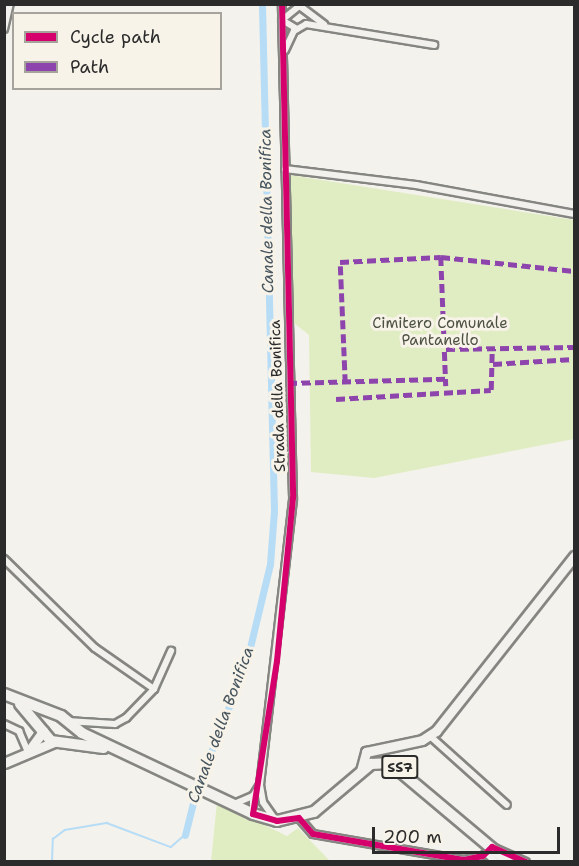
<!DOCTYPE html>
<html>
<head>
<meta charset="utf-8">
<style>
	body { margin:0 }
	#map { position:relative; width:579px; height:866px; overflow:hidden; background:#f4f2ec; font-family:"Shantell Sans",sans-serif }
	div>[style] { position:absolute }
	[style*='--x'] { left:calc(var(--x)*1px); top:calc(var(--y)*1px); width:calc(var(--w)*1px); rotate:calc(var(--a)*1deg) }
	.green>* { inset:0; background:#e0edc2 }
	.stream>* { height:1.5px; margin:-0.75px; padding:0 0.75px; transform-origin:0.75px; border-radius:0.75px; background:#b6dcf6 }
	.canal>* { height:7px; margin:-3.5px; padding:0 3.5px; transform-origin:3.5px; border-radius:3.5px; background:#b6dcf6 }
	.roads { filter:drop-shadow(2px 0 #858582) drop-shadow(-2px 0 #858582) drop-shadow(0 2px #858582) drop-shadow(0 -2px #858582) }
	.street>* { height:6px; margin:-3px; padding:0 3px; transform-origin:3px; border-radius:3px; background:#f2f1ed }
	.secondary>* { height:9px; margin:-4.5px; padding:0 4.5px; transform-origin:4.5px; border-radius:4.5px; background:#f2f1ed }
	.primary>* { height:10px; margin:-5px; padding:0 5px; transform-origin:5px; border-radius:5px; background:#f2f1ed }
	.quiet>* { height:4.5px; margin-top:-2.25px; transform-origin:0; background:repeating-linear-gradient(90deg,#8e44ad 0 9px,transparent 0 13.5px) }
	.cycleway>* { height:6px; margin:-3px; padding:0 3px; transform-origin:3px; border-radius:3px; background:#d6006c }
	span { translate:-50% -50%; white-space:nowrap; text-align:center; line-height:1.15; -webkit-text-stroke:6px #f7f3e8; paint-order:stroke }
	.shield-label span { padding:2px 4px; background:#f7f3e8; border:2px solid; border-radius:4px; -webkit-text-stroke-width:0 }
	.shield-label { font-size:14px; color:#2b2b2b; font-weight:700 }
	.park-label { font-size:15px; color:#4c5142 }
	.street-label { font-size:15px; color:#2b2b2b }
	.water-label { font-size:16px; color:#47555f; font-style:italic }
	.frame { position:absolute; inset:0; border:6px solid #2b2b2b; pointer-events:none }
	.legend { position:absolute; left:12px; top:12px; width:210px; height:78px; box-sizing:border-box; background:#f7f3e8; border:2px solid #a5a39c; margin:0; padding:8px 10px; list-style:none; font-size:18px; color:#2b2b2b }
	.legend li { display:flex; align-items:center; gap:12px; height:30px }
	.legend b { width:30px; border:2px solid #a5a39c }
	.scale { position:absolute; left:372px; top:827px; width:188px; height:27px; box-sizing:border-box; border:3px solid #2b2b2b; border-top:0; padding-left:8px; font-size:18px; line-height:21px; white-space:nowrap; color:#2b2b2b; -webkit-text-stroke:4px #f7f3e8; paint-order:stroke }
</style>
</head>
<body>
<div id="map">
	<div class="green">
		<i style="clip-path:polygon(290px 175px,574px 220px,574px 439px,374px 478px,311px 472px,309px 335px,290px 320px)"></i>
		<i style="clip-path:polygon(217px 802px,287px 836px,298px 828px,330px 861px,211px 862px)"></i>
	</div>
	<div class="stream">
		<i style="--x:52;--y:862;--w:23;--a:-88"></i>
		<i style="--x:53;--y:839;--w:15;--a:-37"></i>
		<i style="--x:65;--y:830;--w:43;--a:-9.5"></i>
		<i style="--x:107;--y:823;--w:68;--a:20.6"></i>
		<i style="--x:171;--y:847;--w:18;--a:-41"></i>
	</div>
	<div class="canal">
		<i style="--x:185;--y:835;--w:49;--a:-76"></i>
		<i style="--x:197;--y:787;--w:132;--a:-68.3"></i>
		<i style="--x:246;--y:664;--w:103;--a:-76.5"></i>
		<i style="--x:270;--y:564;--w:53;--a:-85.7"></i>
		<i style="--x:274;--y:511;--w:507;--a:-91.36"></i>
	</div>
	<div class="roads">
		<div class="street">
			<i style="--x:297;--y:4;--w:34;--a:37"></i>
			<i style="--x:4;--y:29;--w:26;--a:-77"></i>
			<i style="--x:297;--y:29;--w:17;--a:-149"></i>
			<i style="--x:282;--y:20;--w:21;--a:-39"></i>
			<i style="--x:285;--y:50;--w:21;--a:-65"></i>
			<i style="--x:294;--y:31;--w:14;--a:-30"></i>
			<i style="--x:306;--y:24;--w:130;--a:9.3"></i>
			<i style="--x:285;--y:169;--w:132;--a:7"></i>
			<i style="--x:416;--y:185;--w:161;--a:10.4"></i>
			<i style="--x:4;--y:559;--w:127;--a:44.4"></i>
			<i style="--x:95;--y:648;--w:72;--a:34.8"></i>
			<i style="--x:67;--y:721;--w:48;--a:3.6"></i>
			<i style="--x:115;--y:724;--w:13;--a:-29"></i>
			<i style="--x:126;--y:718;--w:40;--a:-46"></i>
			<i style="--x:154;--y:689;--w:42;--a:-65.9"></i>
			<i style="--x:4;--y:724;--w:17;--a:25"></i>
			<i style="--x:19;--y:731;--w:23;--a:67"></i>
			<i style="--x:430;--y:736;--w:103;--a:41.9"></i>
			<i style="--x:234;--y:804;--w:21;--a:-23"></i>
			<i style="--x:253;--y:814;--w:18;--a:-90"></i>
			<i style="--x:253;--y:796;--w:13;--a:-58"></i>
			<i style="--x:274;--y:818;--w:19;--a:-125"></i>
			<i style="--x:263;--y:802;--w:17;--a:-100"></i>
			<i style="--x:260;--y:785;--w:289;--a:-83.4"></i>
			<i style="--x:293;--y:498;--w:494;--a:-91.3"></i>
			<i style="--x:299;--y:818;--w:21;--a:49"></i>
			<i style="--x:313;--y:834;--w:153;--a:9.8"></i>
			<i style="--x:464;--y:860;--w:19;--a:-12"></i>
			<i style="--x:483;--y:856;--w:13;--a:-45"></i>
			<i style="--x:492;--y:847;--w:37;--a:24"></i>
			<i style="--x:487;--y:854;--w:12;--a:42"></i>
		</div>
		<div class="secondary">
			<i style="--x:28;--y:752;--w:26;--a:-54"></i>
			<i style="--x:4;--y:763;--w:54;--a:-22.8"></i>
			<i style="--x:361;--y:771;--w:20;--a:-75"></i>
			<i style="--x:366;--y:752;--w:57;--a:-12.1"></i>
			<i style="--x:422;--y:740;--w:17;--a:-33"></i>
			<i style="--x:436;--y:731;--w:223;--a:-51.7"></i>
		</div>
		<div class="primary">
			<i style="--x:4;--y:694;--w:61;--a:21.1"></i>
			<i style="--x:61;--y:716;--w:27;--a:39"></i>
			<i style="--x:82;--y:733;--w:189;--a:25.3"></i>
			<i style="--x:253;--y:814;--w:25;--a:16"></i>
			<i style="--x:277;--y:821;--w:38;--a:-14"></i>
			<i style="--x:314;--y:812;--w:75;--a:-40.1"></i>
			<i style="--x:371;--y:764;--w:19;--a:-3"></i>
			<i style="--x:390;--y:763;--w:154;--a:40"></i>
			<i style="--x:20;--y:704;--w:48;--a:50"></i>
			<i style="--x:51;--y:741;--w:53;--a:7.5"></i>
		</div>
	</div>
	<div class="quiet">
		<i style="--x:441;--y:257;--w:129;--a:87.8"></i>
		<i style="--x:446;--y:349;--w:128;--a:-0.9"></i>
		<i style="--x:493;--y:364;--w:81;--a:-3.5"></i>
		<i style="--x:288;--y:383;--w:158;--a:-1.5"></i>
		<i style="--x:345;--y:383;--w:121;--a:-92.4"></i>
		<i style="--x:340;--y:262;--w:101;--a:-2.8"></i>
		<i style="--x:441;--y:257;--w:134;--a:6"></i>
		<i style="--x:336;--y:399;--w:155;--a:-3.3"></i>
		<i style="--x:491;--y:390;--w:42;--a:-88.6"></i>
	</div>
	<div class="cycleway">
		<i style="--x:282;--y:4;--w:494;--a:88.7"></i>
		<i style="--x:293;--y:498;--w:164;--a:95.6"></i>
		<i style="--x:277;--y:661;--w:155;--a:98.9"></i>
		<i style="--x:253;--y:814;--w:25;--a:16"></i>
		<i style="--x:277;--y:821;--w:22;--a:-8"></i>
		<i style="--x:299;--y:818;--w:21;--a:49"></i>
		<i style="--x:313;--y:834;--w:153;--a:9.8"></i>
		<i style="--x:464;--y:860;--w:19;--a:-12"></i>
		<i style="--x:483;--y:856;--w:13;--a:-45"></i>
		<i style="--x:492;--y:847;--w:37;--a:24"></i>
	</div>
	<div class="shield-label">
		<span style="left:400px;top:767px">SS7</span>
	</div>
	<div class="park-label">
		<span style="left:440px;top:332px">Cimitero Comunale<br>Pantanello</span>
	</div>
	<div class="street-label">
		<span style="left:278px;top:396px;rotate:-92deg">Strada della Bonifica</span>
	</div>
	<div class="water-label">
		<span style="left:267px;top:211px;rotate:-91deg">Canale della Bonifica</span>
		<span style="left:221px;top:725px;rotate:-70deg">Canale della Bonifica</span>
	</div>
	<div class="frame"></div>
	<ul class="legend">
	<li><b style="height:8px;background:#d6006c"></b>Cycle path</li>
	<li><b style="height:8px;background:#8e44ad"></b>Path</li>
	</ul>
	<div class="scale">200 m</div>
</div>
</body>
</html>
